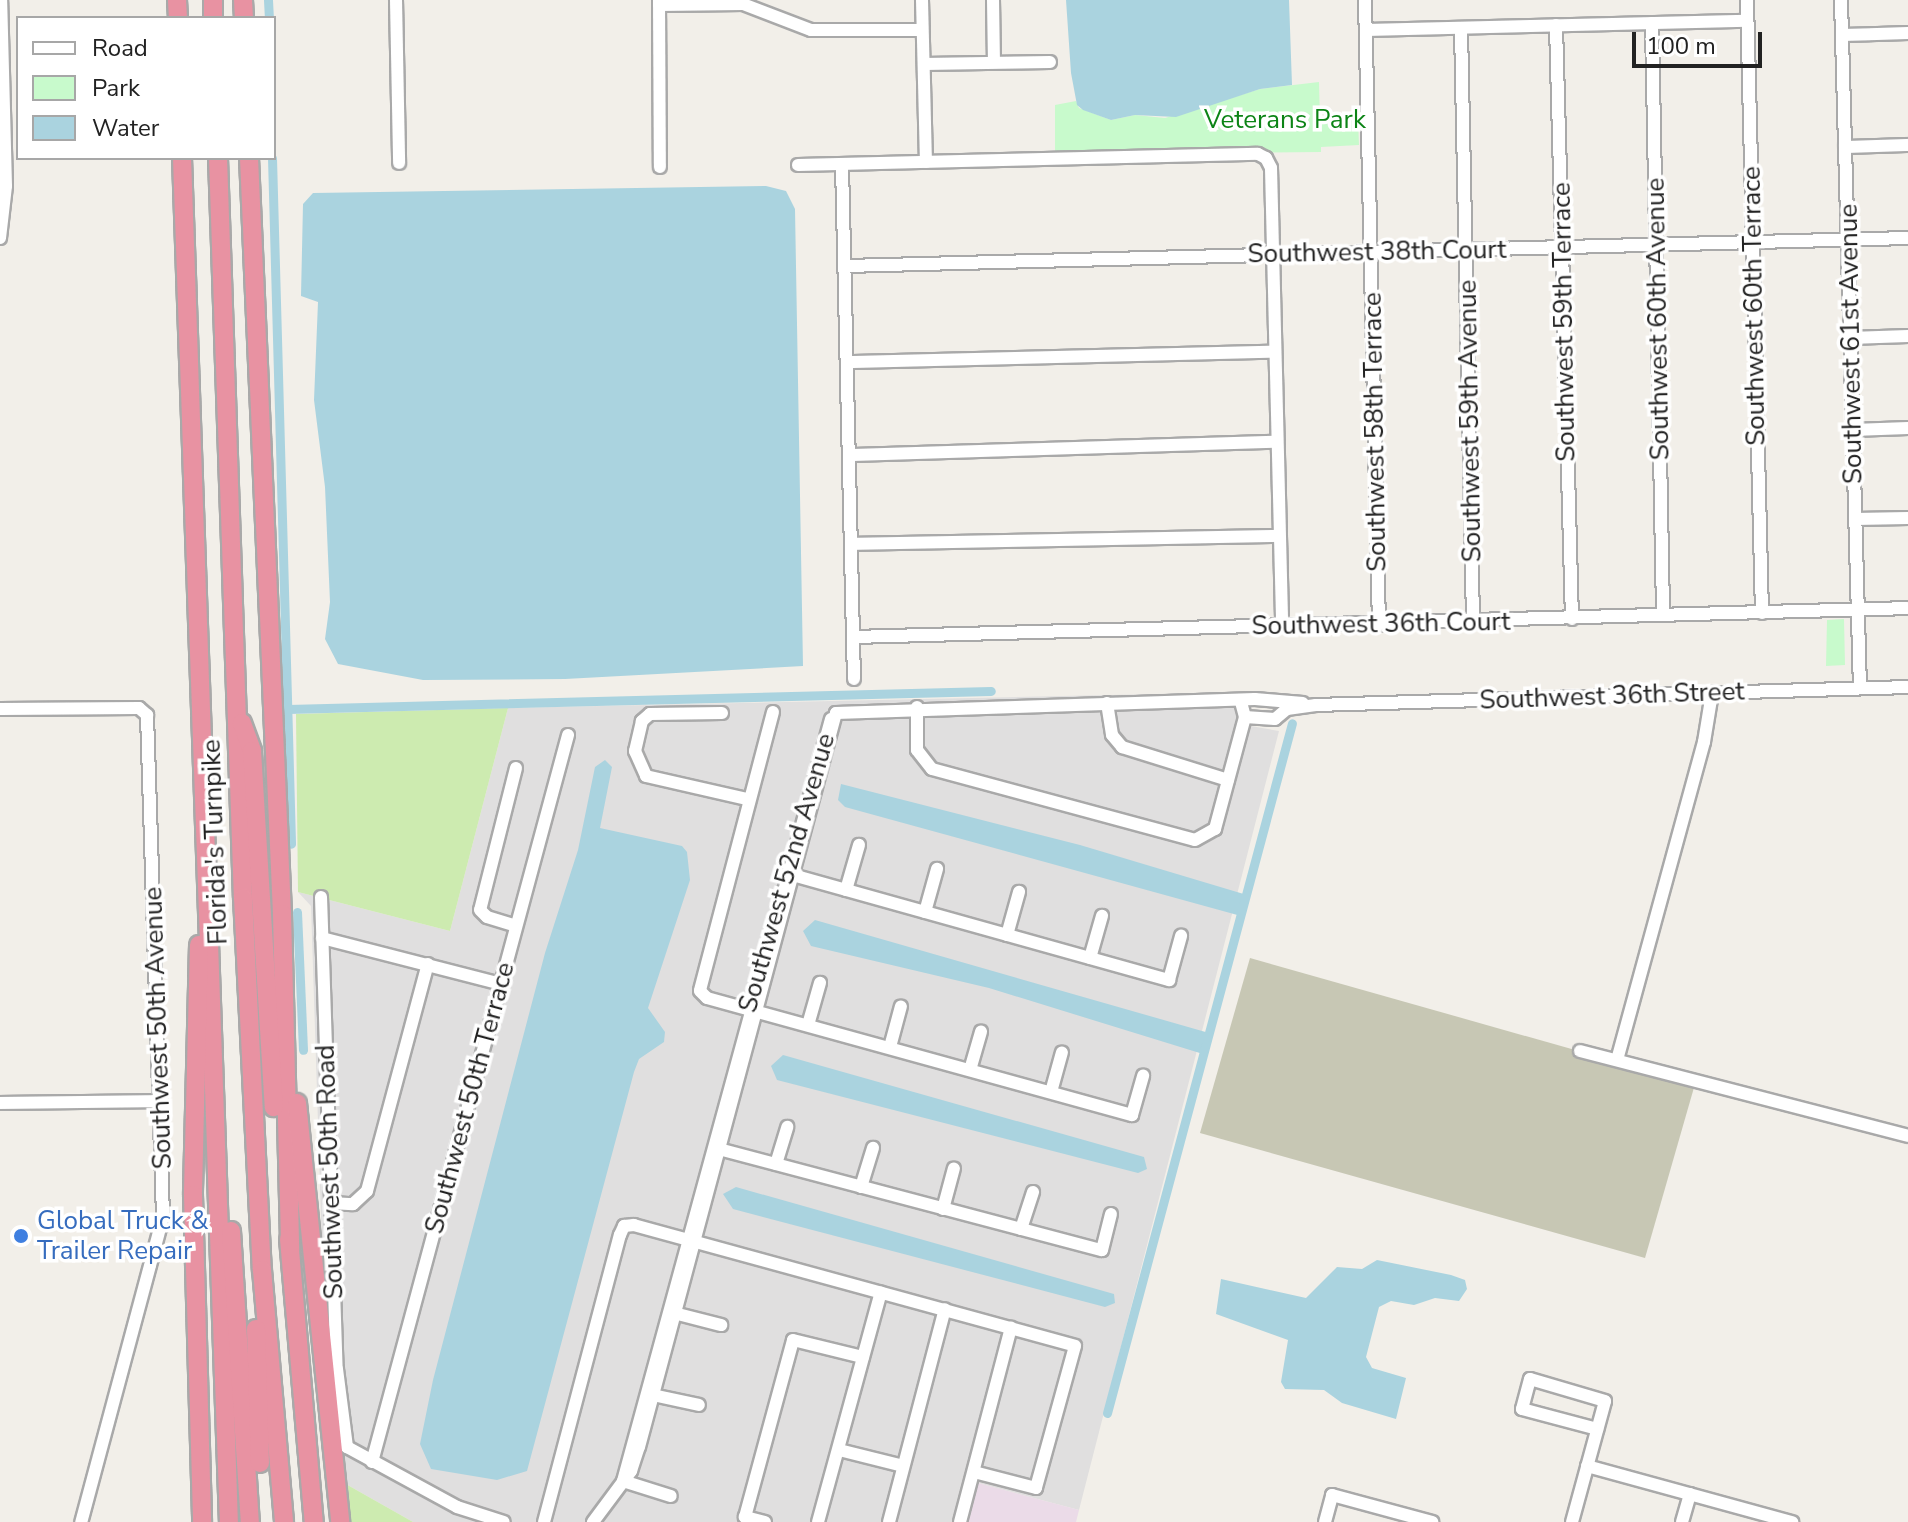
<!DOCTYPE html>
<html>
<head>
<meta charset="utf-8">
<style>
	body { margin:0 }
	#map { position:relative; width:1908px; height:1522px; overflow:hidden; background:#f2efe9; font-family:"Nunito Sans",sans-serif }
	div>[style] { position:absolute }
	[style*='--x'] { left:calc(var(--x)*1px); top:calc(var(--y)*1px); width:calc(var(--w)*1px); rotate:calc(var(--a)*1deg) }
	.residential>* { inset:0; background:#e0dfdf }
	.industrial>* { inset:0; background:#ebdbe8 }
	.construction>* { inset:0; background:#c7c7b4 }
	.grass>* { inset:0; background:#cdebb0 }
	.park>* { inset:0; background:#c8facc }
	.water>* { inset:0; background:#aad3df }
	.canal>* { height:9px; margin:-4.5px; padding:0 4.5px; transform-origin:4.5px; border-radius:4.5px; background:#aad3df }
	.roads { filter:drop-shadow(2px 0 #a9a9a9) drop-shadow(-2px 0 #a9a9a9) drop-shadow(0 2px #a9a9a9) drop-shadow(0 -2px #a9a9a9) }
	.minor>* { height:12px; margin:-6px; padding:0 6px; transform-origin:6px; border-radius:6px; background:#fff }
	.highway>* { height:18px; margin:-9px; padding:0 9px; transform-origin:9px; border-radius:9px; background:#e892a2 }
	.dots>* { width:22px; height:22px; translate:-50% -50%; box-sizing:border-box; border:4px solid #fff; border-radius:50% }
	span { translate:-50% -50%; white-space:nowrap; text-align:center; line-height:1.15; -webkit-text-stroke:7px #fff; paint-order:stroke }
	.park-label { font-size:26px; color:#0c8416 }
	.street-label { font-size:26px; color:#222 }
	.shop-label { font-size:26px; color:#366cbe }
	.left { translate:0 -50%; text-align:left }
	.legend { position:absolute; left:16px; top:16px; width:260px; height:144px; box-sizing:border-box; background:#fff; border:2px solid #a7a7a7; margin:0; padding:10px 14px; list-style:none; font-size:24px; color:#222 }
	.legend li { display:flex; align-items:center; gap:16px; height:40px }
	.legend b { width:40px; border:2px solid #a7a7a7 }
	.scale { position:absolute; left:1632px; top:32px; width:130px; height:36px; box-sizing:border-box; border:4px solid #222; border-top:0; padding-left:10px; font-size:24px; line-height:28px; white-space:nowrap; color:#222; -webkit-text-stroke:6px #fff; paint-order:stroke }
</style>
</head>
<body>
<div id="map">
	<div class="residential">
		<i style="clip-path:polygon(1250px 692px,1251px 726px,1279px 731px,1079px 1510px,978px 1483px,965px 1522px,413px 1522px,344px 1483px,324px 1309px,311px 906px,298px 892px,450px 931px,508px 708px)"></i>
	</div>
	<div class="industrial">
		<i style="clip-path:polygon(978px 1483px,1079px 1510px,1076px 1522px,967px 1522px)"></i>
	</div>
	<div class="construction">
		<i style="clip-path:polygon(1250px 958px,1695px 1084px,1645px 1258px,1200px 1133px)"></i>
	</div>
	<div class="grass">
		<i style="clip-path:polygon(508px 708px,450px 931px,298px 892px,296px 714px)"></i>
		<i style="clip-path:polygon(344px 1483px,413px 1522px,346px 1522px)"></i>
	</div>
	<div class="park">
		<i style="clip-path:polygon(1319px 82px,1320px 121px,1358px 119px,1359px 145px,1321px 147px,1321px 152px,1055px 154px,1055px 105px,1076px 101px,1079px 108px,1111px 120px,1135px 115px,1165px 118px,1260px 89px)"></i>
		<i style="clip-path:polygon(1844px 619px,1845px 665px,1826px 666px,1827px 620px)"></i>
	</div>
	<div class="water">
		<i style="clip-path:polygon(1066px 0,1289px 0,1292px 85px,1260px 89px,1176px 117px,1135px 115px,1111px 120px,1083px 110px,1077px 105px,1071px 73px)"></i>
		<i style="clip-path:polygon(766px 186px,786px 191px,795px 209px,803px 666px,565px 679px,423px 680px,338px 664px,325px 639px,330px 602px,325px 487px,314px 400px,318px 302px,301px 296px,303px 204px,313px 193px)"></i>
		<i style="clip-path:polygon(605px 760px,612px 767px,600px 828px,682px 846px,687px 852px,690px 880px,648px 1008px,665px 1032px,664px 1042px,639px 1059px,634px 1072px,527px 1471px,497px 1480px,431px 1469px,420px 1444px,433px 1380px,545px 953px,578px 850px,595px 767px)"></i>
		<i style="clip-path:polygon(841px 784px,1080px 845px,1247px 895px,1241px 916px,845px 807px,838px 800px)"></i>
		<i style="clip-path:polygon(815px 920px,1209px 1033px,1203px 1054px,989px 988px,811px 946px,803px 931px)"></i>
		<i style="clip-path:polygon(783px 1055px,1144px 1157px,1147px 1169px,1138px 1173px,777px 1080px,771px 1066px)"></i>
		<i style="clip-path:polygon(736px 1187px,1114px 1294px,1115px 1303px,1105px 1307px,733px 1209px,723px 1194px)"></i>
		<i style="clip-path:polygon(1377px 1260px,1451px 1275px,1465px 1280px,1467px 1289px,1459px 1301px,1435px 1298px,1414px 1305px,1391px 1301px,1379px 1307px,1366px 1357px,1372px 1368px,1406px 1378px,1396px 1419px,1342px 1403px,1324px 1390px,1285px 1389px,1281px 1382px,1288px 1340px,1216px 1314px,1221px 1279px,1306px 1298px,1337px 1267px,1362px 1269px)"></i>
	</div>
	<div class="canal">
		<i style="--x:268;--y:0;--w:18;--a:87"></i>
		<i style="--x:272;--y:158;--w:686;--a:88.41"></i>
		<i style="--x:288;--y:709;--w:703;--a:-1.47"></i>
		<i style="--x:297;--y:912;--w:138;--a:87.5"></i>
		<i style="--x:1107;--y:1413;--w:714;--a:-74.99"></i>
	</div>
	<div class="roads">
		<div class="minor">
			<i style="--x:396;--y:0;--w:163;--a:88.9"></i>
			<i style="--x:659;--y:0;--w:167;--a:89.7"></i>
			<i style="--x:922;--y:0;--w:162;--a:88.6"></i>
			<i style="--x:993;--y:0;--w:62;--a:89.1"></i>
			<i style="--x:1365;--y:0;--w:625;--a:88.72"></i>
			<i style="--x:1747;--y:0;--w:613;--a:88.6"></i>
			<i style="--x:1841;--y:0;--w:688;--a:88.42"></i>
			<i style="--x:659;--y:5;--w:84;--a:-0.7"></i>
			<i style="--x:743;--y:4;--w:73;--a:20.9"></i>
			<i style="--x:811;--y:30;--w:111;--a:0"></i>
			<i style="--x:1652;--y:23;--w:591;--a:88.93"></i>
			<i style="--x:1556;--y:25;--w:594;--a:88.46"></i>
			<i style="--x:1461;--y:28;--w:595;--a:88.84"></i>
			<i style="--x:1366;--y:30;--w:381;--a:-1.4"></i>
			<i style="--x:1842;--y:35;--w:66;--a:-1.7"></i>
			<i style="--x:924;--y:64;--w:126;--a:-0.9"></i>
			<i style="--x:1845;--y:147;--w:63;--a:-1.8"></i>
			<i style="--x:842;--y:164;--w:515;--a:88.67"></i>
			<i style="--x:798;--y:165;--w:460;--a:-1.4"></i>
			<i style="--x:1258;--y:154;--w:9;--a:27"></i>
			<i style="--x:1266;--y:158;--w:11;--a:63"></i>
			<i style="--x:1271;--y:168;--w:457;--a:88.6"></i>
			<i style="--x:0;--y:238;--w:52;--a:-83.4"></i>
			<i style="--x:6;--y:186;--w:186;--a:-91.5"></i>
			<i style="--x:846;--y:266;--w:1062;--a:-1.51"></i>
			<i style="--x:1850;--y:338;--w:58;--a:-2"></i>
			<i style="--x:849;--y:362;--w:424;--a:-1.4"></i>
			<i style="--x:1853;--y:430;--w:55;--a:-2.1"></i>
			<i style="--x:851;--y:455;--w:425;--a:-1.8"></i>
			<i style="--x:1855;--y:519;--w:53;--a:-1.1"></i>
			<i style="--x:852;--y:544;--w:427;--a:-1.1"></i>
			<i style="--x:853;--y:637;--w:1055;--a:-1.57"></i>
			<i style="--x:1107;--y:703;--w:32;--a:81"></i>
			<i style="--x:1112;--y:735;--w:16;--a:50"></i>
			<i style="--x:1122;--y:747;--w:111;--a:17.3"></i>
			<i style="--x:917;--y:707;--w:43;--a:90"></i>
			<i style="--x:917;--y:750;--w:24;--a:52"></i>
			<i style="--x:932;--y:769;--w:272;--a:15.1"></i>
			<i style="--x:1195;--y:840;--w:23;--a:-29"></i>
			<i style="--x:1215;--y:829;--w:116;--a:-75"></i>
			<i style="--x:1245;--y:717;--w:16;--a:-105"></i>
			<i style="--x:0;--y:709;--w:139;--a:-0.4"></i>
			<i style="--x:139;--y:708;--w:11;--a:41"></i>
			<i style="--x:147;--y:715;--w:502;--a:88.17"></i>
			<i style="--x:163;--y:1217;--w:316;--a:105"></i>
			<i style="--x:773;--y:712;--w:288;--a:104.7"></i>
			<i style="--x:700;--y:991;--w:10;--a:45"></i>
			<i style="--x:707;--y:998;--w:441;--a:15.4"></i>
			<i style="--x:1132;--y:1115;--w:41;--a:-74.2"></i>
			<i style="--x:722;--y:713;--w:72;--a:179.2"></i>
			<i style="--x:650;--y:714;--w:11;--a:139"></i>
			<i style="--x:642;--y:721;--w:31;--a:103"></i>
			<i style="--x:635;--y:751;--w:27;--a:66"></i>
			<i style="--x:646;--y:776;--w:104;--a:12.8"></i>
			<i style="--x:836;--y:713;--w:419;--a:-1.9"></i>
			<i style="--x:1255;--y:699;--w:48;--a:4.8"></i>
			<i style="--x:1245;--y:717;--w:30;--a:4"></i>
			<i style="--x:1275;--y:719;--w:16;--a:-40"></i>
			<i style="--x:1287;--y:709;--w:29;--a:-8"></i>
			<i style="--x:1316;--y:705;--w:592;--a:-1.74"></i>
			<i style="--x:516;--y:768;--w:146;--a:104.2"></i>
			<i style="--x:480;--y:910;--w:10;--a:45"></i>
			<i style="--x:487;--y:917;--w:30;--a:17"></i>
			<i style="--x:789;--y:874;--w:395;--a:15.6"></i>
			<i style="--x:1169;--y:980;--w:46;--a:-74.7"></i>
			<i style="--x:846;--y:890;--w:47;--a:-73.9"></i>
			<i style="--x:321;--y:897;--w:472;--a:88.1"></i>
			<i style="--x:337;--y:1369;--w:79;--a:82.7"></i>
			<i style="--x:347;--y:1447;--w:125;--a:28.6"></i>
			<i style="--x:457;--y:1507;--w:49;--a:17.7"></i>
			<i style="--x:925;--y:912;--w:45;--a:-74.4"></i>
			<i style="--x:1007;--y:935;--w:45;--a:-74.4"></i>
			<i style="--x:322;--y:938;--w:185;--a:14.4"></i>
			<i style="--x:1090;--y:958;--w:44;--a:-74.1"></i>
			<i style="--x:808;--y:1025;--w:44;--a:-74.1"></i>
			<i style="--x:890;--y:1047;--w:42;--a:-75"></i>
			<i style="--x:1580;--y:1051;--w:339;--a:14.5"></i>
			<i style="--x:1617;--y:1060;--w:330;--a:-74.7"></i>
			<i style="--x:1704;--y:742;--w:50;--a:-80.7"></i>
			<i style="--x:970;--y:1070;--w:40;--a:-74"></i>
			<i style="--x:1051;--y:1092;--w:41;--a:-74.6"></i>
			<i style="--x:0;--y:1103;--w:161;--a:-0.7"></i>
			<i style="--x:715;--y:1148;--w:400;--a:14.8"></i>
			<i style="--x:1102;--y:1250;--w:37;--a:-76"></i>
			<i style="--x:776;--y:1164;--w:39;--a:-73"></i>
			<i style="--x:861;--y:1187;--w:41;--a:-72.9"></i>
			<i style="--x:331;--y:1203;--w:22;--a:3"></i>
			<i style="--x:353;--y:1204;--w:19;--a:-43"></i>
			<i style="--x:367;--y:1191;--w:235;--a:-75"></i>
			<i style="--x:943;--y:1209;--w:42;--a:-75"></i>
			<i style="--x:1021;--y:1229;--w:39;--a:-72"></i>
			<i style="--x:670;--y:1312;--w:53;--a:14.3"></i>
			<i style="--x:648;--y:1394;--w:52;--a:12.2"></i>
			<i style="--x:839;--y:1450;--w:66;--a:14"></i>
			<i style="--x:372;--y:1462;--w:753;--a:-74.91"></i>
			<i style="--x:1587;--y:1466;--w:213;--a:15.3"></i>
			<i style="--x:623;--y:1481;--w:790;--a:-74.73"></i>
			<i style="--x:623;--y:1481;--w:50;--a:17.4"></i>
			<i style="--x:544;--y:1522;--w:297;--a:-75.2"></i>
			<i style="--x:620;--y:1235;--w:10;--a:-66"></i>
			<i style="--x:624;--y:1226;--w:10;--a:-6"></i>
			<i style="--x:634;--y:1225;--w:457;--a:15.3"></i>
			<i style="--x:1075;--y:1346;--w:147;--a:105.4"></i>
			<i style="--x:1036;--y:1488;--w:64;--a:-165.5"></i>
			<i style="--x:593;--y:1522;--w:64;--a:-53.3"></i>
			<i style="--x:631;--y:1471;--w:25;--a:-72"></i>
			<i style="--x:639;--y:1447;--w:760;--a:-74.98"></i>
			<i style="--x:765;--y:1522;--w:21;--a:-166"></i>
			<i style="--x:745;--y:1517;--w:183;--a:-74.8"></i>
			<i style="--x:793;--y:1340;--w:72;--a:13.7"></i>
			<i style="--x:818;--y:1522;--w:238;--a:-74.7"></i>
			<i style="--x:889;--y:1522;--w:220;--a:-75.3"></i>
			<i style="--x:960;--y:1522;--w:201;--a:-75.3"></i>
			<i style="--x:1325;--y:1522;--w:28;--a:-75"></i>
			<i style="--x:1332;--y:1495;--w:104;--a:15.1"></i>
			<i style="--x:1572;--y:1522;--w:125;--a:-74.7"></i>
			<i style="--x:1605;--y:1401;--w:78;--a:-163.7"></i>
			<i style="--x:1530;--y:1379;--w:31;--a:105"></i>
			<i style="--x:1522;--y:1409;--w:78;--a:14.9"></i>
			<i style="--x:1682;--y:1522;--w:29;--a:-74"></i>
		</div>
		<div class="highway">
			<i style="--x:177;--y:0;--w:18;--a:87"></i>
			<i style="--x:213;--y:0;--w:18;--a:90"></i>
			<i style="--x:243;--y:0;--w:18;--a:87"></i>
			<i style="--x:182;--y:158;--w:1365;--a:88.03"></i>
			<i style="--x:218;--y:158;--w:740;--a:88.07"></i>
			<i style="--x:243;--y:898;--w:372;--a:87.1"></i>
			<i style="--x:262;--y:1270;--w:253;--a:85"></i>
			<i style="--x:249;--y:158;--w:757;--a:87.5"></i>
			<i style="--x:282;--y:914;--w:336;--a:88.6"></i>
			<i style="--x:242;--y:723;--w:30;--a:70"></i>
			<i style="--x:252;--y:751;--w:357;--a:86.5"></i>
			<i style="--x:199;--y:945;--w:250;--a:91.4"></i>
			<i style="--x:193;--y:1195;--w:327;--a:88.4"></i>
			<i style="--x:297;--y:1103;--w:421;--a:84.1"></i>
			<i style="--x:231;--y:1231;--w:292;--a:86.3"></i>
			<i style="--x:289;--y:1239;--w:284;--a:85"></i>
			<i style="--x:256;--y:1329;--w:134;--a:88.3"></i>
		</div>
	</div>
	<div class="dots">
		<i style="left:21px;top:1236px;background:#3f7fe0"></i>
	</div>
	<div class="park-label">
		<span style="left:1285px;top:120px">Veterans Park</span>
	</div>
	<div class="street-label">
		<span style="left:1377px;top:252px;rotate:-1deg">Southwest 38th Court</span>
		<span style="left:1754px;top:306px;rotate:-91deg">Southwest 60th Terrace</span>
		<span style="left:1658px;top:319px;rotate:-91deg">Southwest 60th Avenue</span>
		<span style="left:1564px;top:322px;rotate:-91deg">Southwest 59th Terrace</span>
		<span style="left:1851px;top:344px;rotate:-91deg">Southwest 61st Avenue</span>
		<span style="left:1470px;top:421px;rotate:-91deg">Southwest 59th Avenue</span>
		<span style="left:1375px;top:432px;rotate:-91deg">Southwest 58th Terrace</span>
		<span style="left:1381px;top:624px;rotate:-1deg">Southwest 36th Court</span>
		<span style="left:1612px;top:696px;rotate:-2deg">Southwest 36th Street</span>
		<span style="left:215px;top:842px;rotate:-92deg">Florida's Turnpike</span>
		<span style="left:787px;top:873px;rotate:-74deg">Southwest 52nd Avenue</span>
		<span style="left:158px;top:1028px;rotate:-92deg">Southwest 50th Avenue</span>
		<span style="left:470px;top:1098px;rotate:-75deg">Southwest 50th Terrace</span>
		<span style="left:330px;top:1172px;rotate:-92deg">Southwest 50th Road</span>
	</div>
	<div class="shop-label">
		<span class="left" style="left:37px;top:1236px">Global Truck &amp;<br>Trailer Repair</span>
	</div>
	<ul class="legend">
	<li><b style="height:10px;background:#fff"></b>Road</li>
	<li><b style="height:22px;background:#c8facc"></b>Park</li>
	<li><b style="height:22px;background:#aad3df"></b>Water</li>
	</ul>
	<div class="scale">100 m</div>
</div>
</body>
</html>
